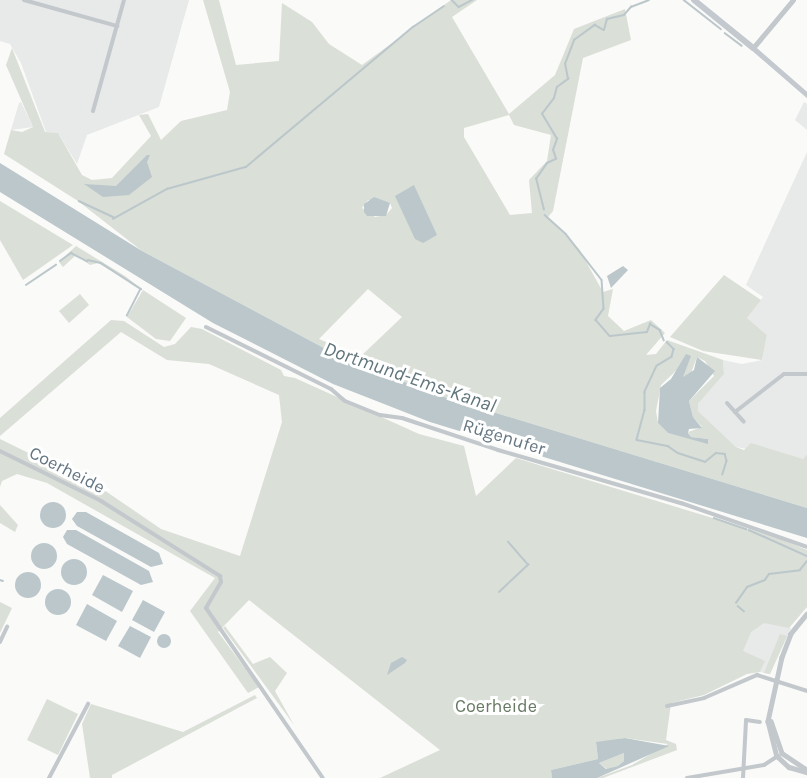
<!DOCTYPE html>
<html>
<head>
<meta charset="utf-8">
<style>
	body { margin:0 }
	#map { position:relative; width:807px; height:778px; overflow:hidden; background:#fafaf8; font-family:Karla,sans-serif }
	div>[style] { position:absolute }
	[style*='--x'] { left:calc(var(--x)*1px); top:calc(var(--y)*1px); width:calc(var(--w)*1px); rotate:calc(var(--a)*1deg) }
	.built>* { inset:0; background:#e8e9e9 }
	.green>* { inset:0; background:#dadfd7 }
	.water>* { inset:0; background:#bbc7cb }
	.round { border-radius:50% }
	.stream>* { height:1.5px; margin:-0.75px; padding:0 0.75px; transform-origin:0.75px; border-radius:0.75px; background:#bbc7cb }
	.minor>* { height:4px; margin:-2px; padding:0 2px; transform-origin:2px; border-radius:2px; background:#c3c8cc }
	.tertiary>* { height:4.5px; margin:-2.25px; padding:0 2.25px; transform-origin:2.25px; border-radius:2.25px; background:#c3c8cc }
	.secondary>* { height:5px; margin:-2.5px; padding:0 2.5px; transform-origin:2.5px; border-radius:2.5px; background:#c3c9ce }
	.primary>* { height:6px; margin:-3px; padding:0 3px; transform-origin:3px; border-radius:3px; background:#c3c9ce }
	span { translate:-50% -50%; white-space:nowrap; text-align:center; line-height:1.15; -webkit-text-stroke:6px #fff; paint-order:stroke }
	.street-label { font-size:18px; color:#657683 }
	.park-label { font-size:18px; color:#687a64 }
	.water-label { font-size:20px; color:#60757c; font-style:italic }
</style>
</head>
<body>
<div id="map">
	<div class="built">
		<i style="clip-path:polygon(0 0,189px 0,159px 107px,87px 135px,77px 164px,58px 133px,46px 132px,21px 63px,10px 44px,0 41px)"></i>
		<i style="clip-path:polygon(21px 102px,33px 127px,11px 130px,19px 103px)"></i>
		<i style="clip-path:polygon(804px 102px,807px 104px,807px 130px,795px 120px)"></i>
		<i style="clip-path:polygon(807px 152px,807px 454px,803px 459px,736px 447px,698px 411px,698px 404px,724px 374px,723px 360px,742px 364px,762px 360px,767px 335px,747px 318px,763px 297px,746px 285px)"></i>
		<i style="clip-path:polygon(757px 612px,791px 628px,770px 674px,760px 672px,764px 663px,740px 652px)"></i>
	</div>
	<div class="green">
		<i style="clip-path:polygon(evenodd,203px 0,219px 0,236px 65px,279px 61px,282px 3px,312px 22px,329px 44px,362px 65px,451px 0,477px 0,452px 17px,509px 114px,555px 75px,574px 29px,625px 9px,631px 40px,583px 58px,553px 211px,548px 217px,579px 249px,603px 292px,613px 289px,608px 316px,624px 331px,651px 320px,665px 333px,646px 355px,656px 354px,667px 340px,723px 360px,724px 374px,698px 404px,698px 411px,736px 447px,744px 450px,751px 443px,803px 459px,807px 454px,807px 508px,434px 394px,337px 355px,142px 251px,78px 201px,4px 154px,11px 130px,22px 132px,33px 127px,6px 65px,12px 48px,45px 132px,58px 133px,82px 175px,92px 180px,112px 178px,151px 136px,139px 115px,148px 114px,161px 140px,181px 121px,227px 110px,230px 92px,203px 0,509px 115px,514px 125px,551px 135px,547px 161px,529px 180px,532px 213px,510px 215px,464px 137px,464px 128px,509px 115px,203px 0,368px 200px,390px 203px,392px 208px,386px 215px,375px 217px,362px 208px,368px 200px,203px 0,368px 289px,402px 317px,360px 357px,319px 339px,368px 289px,203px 0,697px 357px,705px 361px,714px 376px,689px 401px,693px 417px,702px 427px,688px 432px,691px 437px,708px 439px,708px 443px,668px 433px,658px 423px,656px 411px,661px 385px,682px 365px,685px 367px,683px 377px,690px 376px,697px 357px)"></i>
		<i style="clip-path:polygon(0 201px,73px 245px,23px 280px,0 240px)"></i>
		<i style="clip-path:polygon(76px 246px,125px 276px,143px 290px,98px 263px,90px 265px,76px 255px,63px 267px,59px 262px)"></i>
		<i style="clip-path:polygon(724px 275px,761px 300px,747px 318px,767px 335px,762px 360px,703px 351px,670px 337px)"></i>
		<i style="clip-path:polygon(143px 290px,186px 318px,170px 341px,156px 339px,127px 317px)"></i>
		<i style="clip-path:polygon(80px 294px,89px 305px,69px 323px,59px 311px)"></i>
		<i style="clip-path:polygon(111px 320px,124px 321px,164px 347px,175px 344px,191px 327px,202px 329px,281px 370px,284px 376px,295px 378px,419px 434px,464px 446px,476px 496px,516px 458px,778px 538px,807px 550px,807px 607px,789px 628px,764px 623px,751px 632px,743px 651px,765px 661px,760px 672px,747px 674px,704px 695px,671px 703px,666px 740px,676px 744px,677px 750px,603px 778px,597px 778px,632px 765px,668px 744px,625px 738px,596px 743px,598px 759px,551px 770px,552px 778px,380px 778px,440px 750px,249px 600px,218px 632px,259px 687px,248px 693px,190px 611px,215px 578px,47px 483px,17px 474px,2px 481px,0 487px,0 439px,104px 490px,161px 529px,240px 556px,282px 422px,279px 395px,209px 364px,167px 360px,121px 332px,0 436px,0 418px)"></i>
		<i style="clip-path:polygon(0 505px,18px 525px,15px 532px,0 523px)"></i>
		<i style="clip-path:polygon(0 602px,12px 608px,0 633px)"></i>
		<i style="clip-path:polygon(225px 626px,253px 664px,270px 657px,287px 673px,275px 691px,294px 725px,223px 628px)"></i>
		<i style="clip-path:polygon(780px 634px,787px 636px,770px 674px,764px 673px)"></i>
		<i style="clip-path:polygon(255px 695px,257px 698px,112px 775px,112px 778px,90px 778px,82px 724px,91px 704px,183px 732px)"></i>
		<i style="clip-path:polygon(47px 699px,78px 714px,58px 755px,27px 740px)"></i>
		<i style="clip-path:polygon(624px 753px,624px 761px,618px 766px,607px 769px,599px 763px)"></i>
	</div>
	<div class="water">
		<i style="clip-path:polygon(147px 155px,150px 155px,147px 162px,152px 177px,129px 195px,103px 197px,84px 184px,116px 186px)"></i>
		<i style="clip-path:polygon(0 163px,142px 251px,337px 355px,434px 394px,807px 508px,807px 538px,430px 422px,333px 384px,213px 323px,0 192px)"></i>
		<i style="clip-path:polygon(414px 185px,437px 235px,423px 243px,415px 239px,395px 196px)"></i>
		<i style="clip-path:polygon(374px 197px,390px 203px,386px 216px,367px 216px,364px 212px,364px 204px)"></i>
		<i style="clip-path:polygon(623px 266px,628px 270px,611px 288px,607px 276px)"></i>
		<i style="clip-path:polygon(686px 354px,691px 356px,683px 377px,694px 370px,697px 357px,715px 371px,689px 401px,693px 417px,702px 428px,689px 429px,688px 433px,691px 437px,708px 439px,708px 444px,668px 433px,658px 423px,660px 388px,671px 379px)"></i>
		<i class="round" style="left:40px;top:502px;width:26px;height:26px"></i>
		<i style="clip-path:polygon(77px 512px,86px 512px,159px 553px,163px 564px,151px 567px,77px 526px,72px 519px)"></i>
		<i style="clip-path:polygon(67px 530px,76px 530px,149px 571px,153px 582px,141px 585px,67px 544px,63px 537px)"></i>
		<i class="round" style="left:31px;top:543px;width:26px;height:26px"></i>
		<i class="round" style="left:61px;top:559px;width:26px;height:26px"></i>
		<i class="round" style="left:15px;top:572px;width:26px;height:26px"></i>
		<i style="clip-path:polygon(103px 575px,133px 591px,122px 612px,92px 595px)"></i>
		<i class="round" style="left:45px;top:589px;width:26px;height:26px"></i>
		<i style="clip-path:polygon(143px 600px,165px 612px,154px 632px,132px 620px)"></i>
		<i style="clip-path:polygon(87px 604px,117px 621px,106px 641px,76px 625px)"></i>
		<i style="clip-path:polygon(130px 626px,151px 637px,140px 658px,118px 646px)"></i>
		<i class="round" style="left:157px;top:634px;width:14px;height:14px"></i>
		<i style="clip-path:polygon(402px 657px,407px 660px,405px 663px,387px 675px,391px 663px)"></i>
		<i style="clip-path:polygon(evenodd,625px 738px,669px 746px,597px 778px,552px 778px,551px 770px,598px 759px,596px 742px,625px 738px,624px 753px,624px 761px,618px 766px,606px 769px,599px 763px,624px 753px)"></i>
	</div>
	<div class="stream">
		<i style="--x:452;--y:0;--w:10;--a:45"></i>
		<i style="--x:459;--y:7;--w:15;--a:-28"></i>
		<i style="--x:684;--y:0;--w:47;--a:38.1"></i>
		<i style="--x:725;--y:33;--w:21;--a:37"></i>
		<i style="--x:79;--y:201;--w:38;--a:25"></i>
		<i style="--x:544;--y:210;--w:32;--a:-104"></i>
		<i style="--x:536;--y:179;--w:19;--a:-55"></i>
		<i style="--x:547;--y:163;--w:10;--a:-24"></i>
		<i style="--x:556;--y:159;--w:9;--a:-108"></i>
		<i style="--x:553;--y:150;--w:12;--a:-70"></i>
		<i style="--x:557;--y:139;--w:29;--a:-121"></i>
		<i style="--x:542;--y:114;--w:20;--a:-53"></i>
		<i style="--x:554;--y:98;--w:11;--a:-75"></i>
		<i style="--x:557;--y:87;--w:14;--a:-36"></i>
		<i style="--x:568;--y:79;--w:15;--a:-101"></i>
		<i style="--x:565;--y:64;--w:26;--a:-69"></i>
		<i style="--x:574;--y:40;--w:26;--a:-36"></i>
		<i style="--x:595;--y:25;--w:10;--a:29"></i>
		<i style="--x:604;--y:30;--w:11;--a:-75"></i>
		<i style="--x:607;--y:19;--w:17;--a:-13"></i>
		<i style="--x:624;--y:15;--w:11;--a:-49"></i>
		<i style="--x:631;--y:7;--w:19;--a:-21"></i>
		<i style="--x:545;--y:215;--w:28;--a:42"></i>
		<i style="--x:566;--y:234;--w:58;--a:52"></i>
		<i style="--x:602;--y:280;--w:29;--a:86"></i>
		<i style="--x:604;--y:309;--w:14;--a:126"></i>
		<i style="--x:596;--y:320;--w:21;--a:49"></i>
		<i style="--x:610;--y:336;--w:37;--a:-6"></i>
		<i style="--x:647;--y:332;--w:9;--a:-69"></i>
		<i style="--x:650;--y:324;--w:12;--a:31"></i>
		<i style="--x:660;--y:330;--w:11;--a:68"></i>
		<i style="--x:113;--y:219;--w:62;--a:-29.1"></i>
		<i style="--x:167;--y:189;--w:82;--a:-15.6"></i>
		<i style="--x:246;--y:167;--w:218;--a:-40"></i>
		<i style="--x:413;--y:27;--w:37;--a:-34"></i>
		<i style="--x:88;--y:260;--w:13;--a:13"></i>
		<i style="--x:101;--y:263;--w:48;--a:33"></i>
		<i style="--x:141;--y:289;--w:30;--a:117"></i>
		<i style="--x:60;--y:261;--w:14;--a:-36"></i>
		<i style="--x:71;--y:253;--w:18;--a:27"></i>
		<i style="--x:26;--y:285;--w:36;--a:-34"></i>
		<i style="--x:667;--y:342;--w:10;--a:45"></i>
		<i style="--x:674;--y:349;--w:8;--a:104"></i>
		<i style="--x:672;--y:357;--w:17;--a:149"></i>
		<i style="--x:657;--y:366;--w:29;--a:115"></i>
		<i style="--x:645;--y:392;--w:18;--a:90"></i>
		<i style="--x:645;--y:410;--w:31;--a:105"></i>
		<i style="--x:637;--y:440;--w:32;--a:11"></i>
		<i style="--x:668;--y:446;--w:12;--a:35"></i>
		<i style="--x:678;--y:453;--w:28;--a:18"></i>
		<i style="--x:705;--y:462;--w:14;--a:-39"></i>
		<i style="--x:716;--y:453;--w:9;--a:6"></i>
		<i style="--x:725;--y:454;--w:7;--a:74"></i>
		<i style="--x:727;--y:461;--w:14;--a:107"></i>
		<i style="--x:714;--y:518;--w:34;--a:19"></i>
		<i style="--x:749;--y:530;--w:64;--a:24.1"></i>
		<i style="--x:0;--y:580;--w:3;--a:18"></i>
		<i style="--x:499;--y:592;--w:40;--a:-43"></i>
		<i style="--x:528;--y:565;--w:30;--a:-131"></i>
		<i style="--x:736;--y:603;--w:19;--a:-55"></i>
		<i style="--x:747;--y:587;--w:19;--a:-21"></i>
		<i style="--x:765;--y:580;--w:7;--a:-56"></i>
		<i style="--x:769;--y:574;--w:31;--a:-7"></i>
		<i style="--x:800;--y:570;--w:11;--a:-52"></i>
		<i style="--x:738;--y:606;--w:8;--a:40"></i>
	</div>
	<div class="minor">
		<i style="--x:24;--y:0;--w:97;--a:15.6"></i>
		<i style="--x:93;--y:111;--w:115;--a:-74.4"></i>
		<i style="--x:206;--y:327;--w:140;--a:26.4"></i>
		<i style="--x:331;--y:389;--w:18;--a:41"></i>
		<i style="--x:345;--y:401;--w:38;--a:22"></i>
		<i style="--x:380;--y:415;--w:22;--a:8"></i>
		<i style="--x:402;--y:418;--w:101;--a:18.4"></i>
		<i style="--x:498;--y:450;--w:191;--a:16.2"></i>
		<i style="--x:681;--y:503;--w:133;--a:19.2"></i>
		<i style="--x:727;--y:403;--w:25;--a:48"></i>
		<i style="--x:735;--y:412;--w:62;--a:-37.8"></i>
		<i style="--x:784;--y:374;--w:23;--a:0"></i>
		<i style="--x:0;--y:451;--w:113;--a:26.3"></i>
		<i style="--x:101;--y:501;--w:141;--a:32.2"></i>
		<i style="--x:220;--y:576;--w:6;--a:81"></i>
		<i style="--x:221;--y:582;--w:30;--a:120"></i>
		<i style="--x:206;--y:608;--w:206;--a:55.5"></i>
		<i style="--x:0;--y:642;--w:17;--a:-65"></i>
		<i style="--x:667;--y:706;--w:38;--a:-12"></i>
		<i style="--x:704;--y:698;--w:58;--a:-23.5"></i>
		<i style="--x:757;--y:675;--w:52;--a:17.7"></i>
		<i style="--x:49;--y:778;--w:84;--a:-62.2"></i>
		<i style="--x:687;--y:778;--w:78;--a:-9.6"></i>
		<i style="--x:764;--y:765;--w:17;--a:-33"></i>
		<i style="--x:743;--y:778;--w:58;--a:-87"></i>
		<i style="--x:746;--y:720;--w:14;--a:8"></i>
	</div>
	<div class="tertiary">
		<i style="--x:753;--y:48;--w:62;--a:-50.2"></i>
		<i style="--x:807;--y:614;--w:26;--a:129"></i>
		<i style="--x:791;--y:634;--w:25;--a:111"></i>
		<i style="--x:782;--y:657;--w:66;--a:102.3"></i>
		<i style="--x:768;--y:721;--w:36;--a:76"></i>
		<i style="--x:777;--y:756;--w:16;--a:43"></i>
		<i style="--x:789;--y:767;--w:19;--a:16"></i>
		<i style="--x:771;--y:721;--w:34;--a:71"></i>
		<i style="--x:782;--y:753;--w:30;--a:34"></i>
	</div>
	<div class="secondary">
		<i style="--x:753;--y:48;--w:72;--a:41"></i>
	</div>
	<div class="primary">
		<i style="--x:694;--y:0;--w:76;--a:39.1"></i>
	</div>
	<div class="street-label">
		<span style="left:504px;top:437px;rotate:17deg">Rügenufer</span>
		<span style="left:67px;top:470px;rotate:27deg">Coerheide</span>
	</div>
	<div class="park-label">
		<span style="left:496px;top:706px">Coerheide</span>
	</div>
	<div class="water-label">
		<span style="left:410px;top:377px;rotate:19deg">Dortmund-Ems-Kanal</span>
	</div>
</div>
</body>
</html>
